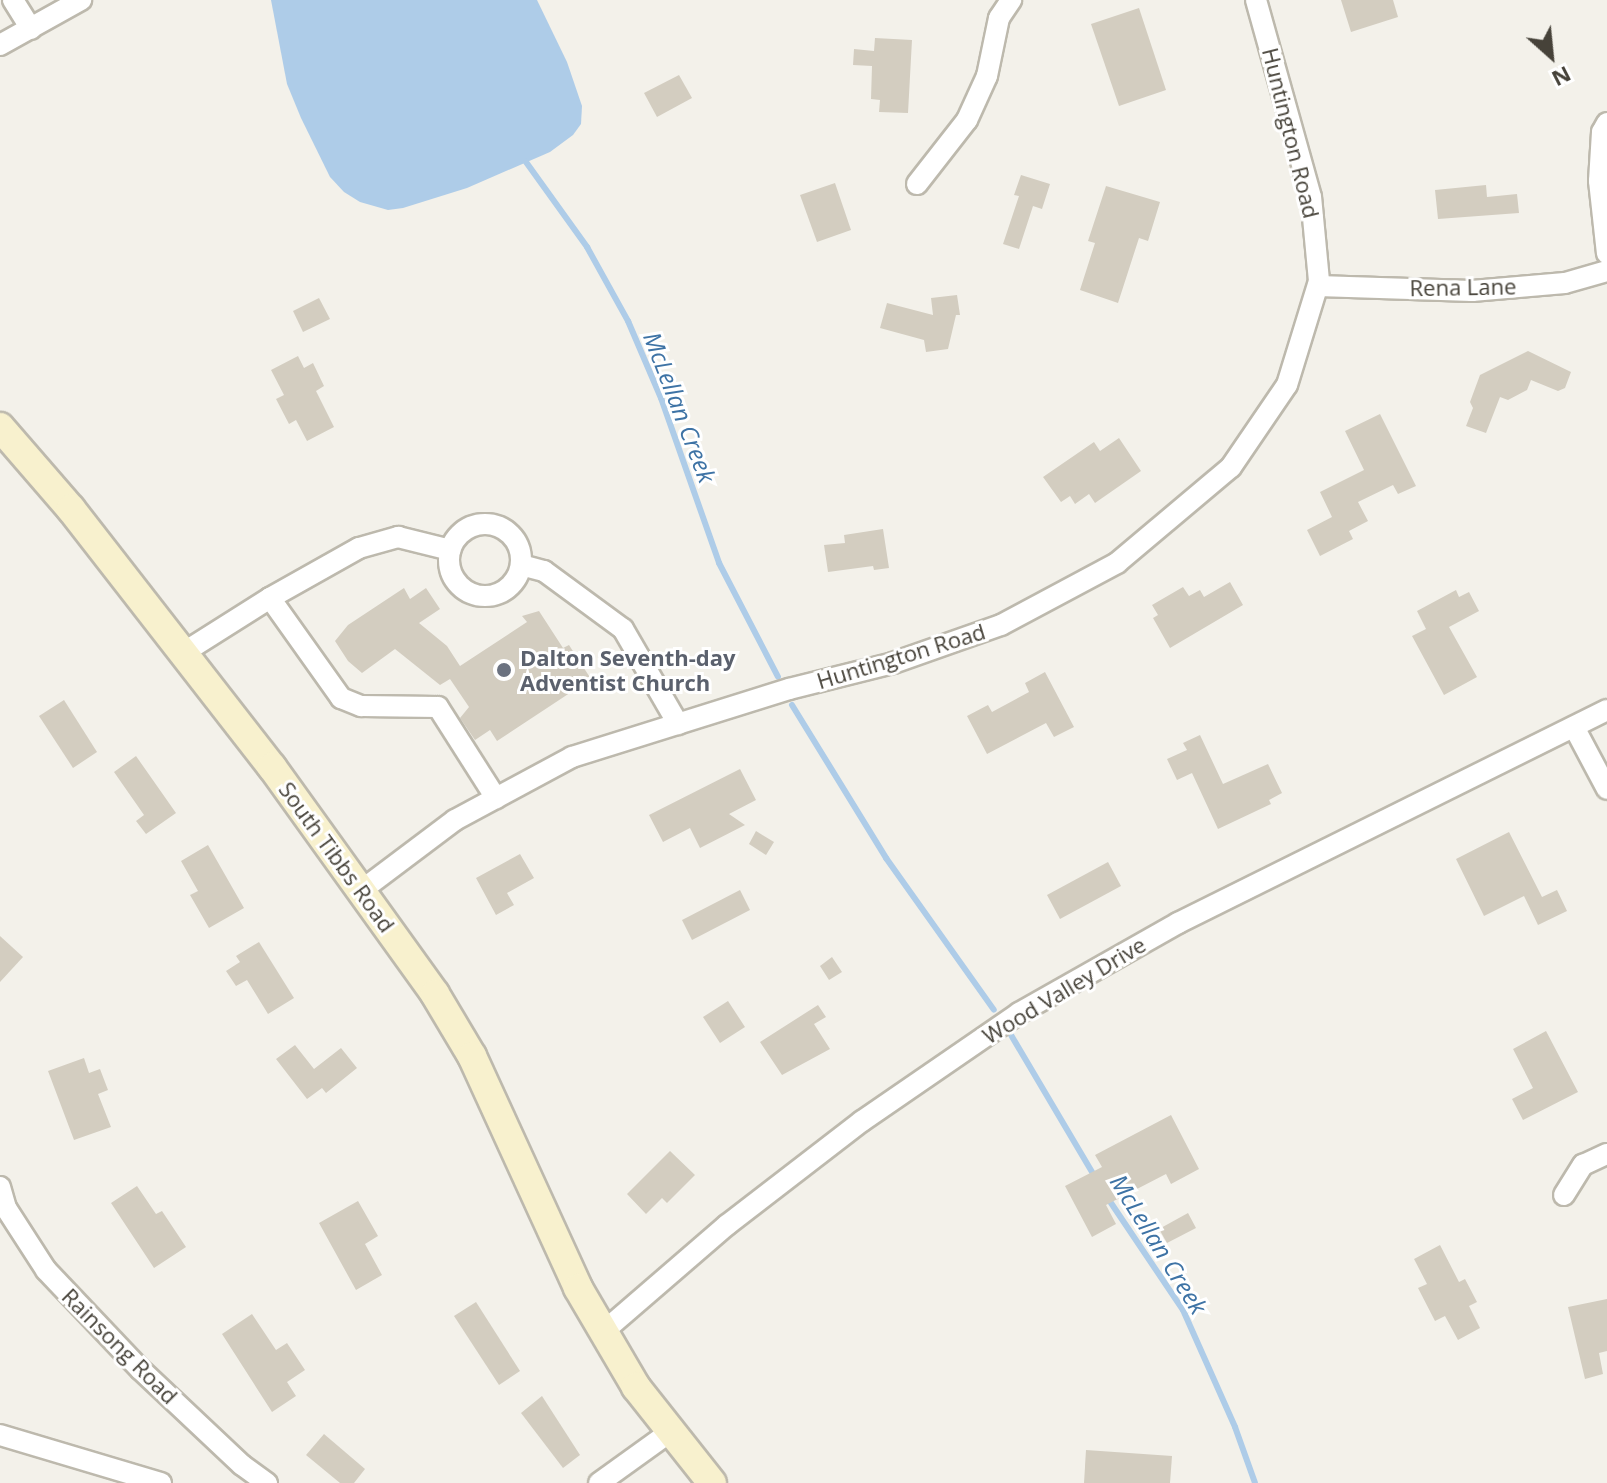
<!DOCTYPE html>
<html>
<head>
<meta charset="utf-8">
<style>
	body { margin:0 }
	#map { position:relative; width:1607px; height:1483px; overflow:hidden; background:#f3f1ea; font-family:"Open Sans",sans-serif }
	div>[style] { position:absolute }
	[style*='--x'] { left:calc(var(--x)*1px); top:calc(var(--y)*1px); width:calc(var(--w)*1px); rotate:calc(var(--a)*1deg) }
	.water>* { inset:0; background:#aecce8 }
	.stream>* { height:6px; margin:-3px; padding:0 3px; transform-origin:3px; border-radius:3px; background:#aecce8 }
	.building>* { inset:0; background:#d3cdc0 }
	.roads { filter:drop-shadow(2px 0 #bdb9ad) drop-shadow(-2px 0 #bdb9ad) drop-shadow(0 2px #bdb9ad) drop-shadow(0 -2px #bdb9ad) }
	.street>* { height:20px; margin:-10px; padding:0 10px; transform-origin:10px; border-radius:10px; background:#fff }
	.street>.ring { margin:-10px; padding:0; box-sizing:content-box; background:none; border:20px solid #fff; border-radius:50% }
	.secondary>* { height:28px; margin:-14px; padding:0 14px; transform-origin:14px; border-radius:14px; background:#f8f1ce }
	.dots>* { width:22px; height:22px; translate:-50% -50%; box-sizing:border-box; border:4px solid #fff; border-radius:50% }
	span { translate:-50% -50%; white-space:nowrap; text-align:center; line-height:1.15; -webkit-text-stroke:6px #fff; paint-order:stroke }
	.street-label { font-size:22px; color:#464239 }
	.worship-label { font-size:22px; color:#5b616d; font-weight:700 }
	.left { translate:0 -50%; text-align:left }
	.water-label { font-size:24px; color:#3e73a5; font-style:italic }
	.north { position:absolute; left:1511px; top:16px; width:80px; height:80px; -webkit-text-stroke:6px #fff; paint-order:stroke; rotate:153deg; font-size:22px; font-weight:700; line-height:32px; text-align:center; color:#464239 }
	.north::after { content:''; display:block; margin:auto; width:28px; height:36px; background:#464239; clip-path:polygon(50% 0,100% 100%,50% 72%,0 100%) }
</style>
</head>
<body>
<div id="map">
	<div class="water">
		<i style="clip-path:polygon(271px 0,537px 0,567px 62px,582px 106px,581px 124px,573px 135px,550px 152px,467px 188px,403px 208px,388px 210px,360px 202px,344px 192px,330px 177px,301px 118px,287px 84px)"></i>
	</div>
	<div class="stream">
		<i style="--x:526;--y:162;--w:105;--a:54.3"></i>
		<i style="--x:587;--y:247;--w:85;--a:61"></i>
		<i style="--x:628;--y:321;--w:84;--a:66.8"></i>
		<i style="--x:661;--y:398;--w:175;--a:70.6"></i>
		<i style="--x:719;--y:563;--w:128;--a:62.6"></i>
		<i style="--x:792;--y:705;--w:180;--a:58.4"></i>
		<i style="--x:886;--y:858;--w:186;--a:54.6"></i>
		<i style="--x:1011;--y:1035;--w:165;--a:59.4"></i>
		<i style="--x:1107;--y:1197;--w:136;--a:56.1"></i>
		<i style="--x:1183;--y:1310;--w:128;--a:66"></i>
		<i style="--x:1235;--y:1427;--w:59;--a:70.3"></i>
	</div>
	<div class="building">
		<i style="clip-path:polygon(1341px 0,1393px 0,1398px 17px,1351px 32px)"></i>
		<i style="clip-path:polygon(1139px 8px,1166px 90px,1119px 106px,1091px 24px)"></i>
		<i style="clip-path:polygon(875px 38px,912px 40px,908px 113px,879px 112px,880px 100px,871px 99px,872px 66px,853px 65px,854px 49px,874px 51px)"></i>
		<i style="clip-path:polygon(679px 75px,692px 98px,657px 117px,644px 93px)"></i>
		<i style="clip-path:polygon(1021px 175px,1050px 184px,1042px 209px,1033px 206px,1019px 249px,1003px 244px,1019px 196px,1014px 195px)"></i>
		<i style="clip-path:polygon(835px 183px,851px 230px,817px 242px,800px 195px)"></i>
		<i style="clip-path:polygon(1486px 185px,1487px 197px,1517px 194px,1519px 213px,1438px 219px,1435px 190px)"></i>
		<i style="clip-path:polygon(1106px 186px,1160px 202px,1148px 241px,1139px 238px,1118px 303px,1080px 290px,1095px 243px,1088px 241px)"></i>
		<i style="clip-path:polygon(957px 295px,960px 315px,956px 315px,948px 349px,926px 352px,924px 340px,880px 328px,887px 303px,933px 315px,931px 298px)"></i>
		<i style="clip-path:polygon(319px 298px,330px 319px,303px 332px,293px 311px)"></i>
		<i style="clip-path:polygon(1528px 351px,1571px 372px,1565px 388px,1558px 391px,1531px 380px,1527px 390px,1508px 400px,1500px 397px,1486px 433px,1466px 426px,1473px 408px,1470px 402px,1480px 375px)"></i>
		<i style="clip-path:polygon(298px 356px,304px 368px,313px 363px,324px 386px,316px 391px,334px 427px,307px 441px,296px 420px,289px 424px,276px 399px,284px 395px,271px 370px)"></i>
		<i style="clip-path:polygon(1380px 414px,1416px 486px,1398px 494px,1393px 485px,1358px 502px,1368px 521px,1349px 531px,1353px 539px,1320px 556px,1307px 530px,1332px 517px,1320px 492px,1364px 470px,1345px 431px)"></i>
		<i style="clip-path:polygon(1119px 438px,1141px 471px,1095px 503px,1089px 494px,1075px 504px,1070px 496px,1061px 502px,1043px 477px,1094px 442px,1100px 451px)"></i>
		<i style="clip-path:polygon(883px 529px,889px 568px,874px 570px,873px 566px,828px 572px,824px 545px,845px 543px,844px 535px)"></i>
		<i style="clip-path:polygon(1230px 582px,1243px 605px,1170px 648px,1153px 618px,1158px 615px,1152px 605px,1183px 587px,1189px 596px,1200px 590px,1204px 597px)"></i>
		<i style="clip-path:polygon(404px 588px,410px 599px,426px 588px,440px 609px,419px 623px,447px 646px,460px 666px,527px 622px,522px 616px,539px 611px,563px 648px,569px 645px,591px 679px,497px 741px,490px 730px,475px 740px,460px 718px,469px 707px,450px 679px,440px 685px,395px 649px,362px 673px,348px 661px,335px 641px,348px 625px)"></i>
		<i style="clip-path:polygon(1456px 590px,1459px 597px,1469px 592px,1479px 611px,1449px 627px,1477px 677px,1444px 695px,1412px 636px,1426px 629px,1417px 611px)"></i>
		<i style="clip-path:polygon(1045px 672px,1074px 727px,1054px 737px,1046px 723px,987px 754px,967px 716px,988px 705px,992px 712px,1029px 692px,1025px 683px)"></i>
		<i style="clip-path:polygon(64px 700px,97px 752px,73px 768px,39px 716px)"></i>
		<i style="clip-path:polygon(1200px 735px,1223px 784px,1268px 764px,1282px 793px,1269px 800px,1271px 804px,1218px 829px,1192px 773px,1177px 780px,1167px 759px,1187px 750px,1183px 743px)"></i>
		<i style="clip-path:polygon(136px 756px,176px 813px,146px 834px,136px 821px,144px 815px,114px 772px)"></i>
		<i style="clip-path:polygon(740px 769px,756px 800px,729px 814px,745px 825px,700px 848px,690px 828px,663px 842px,649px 815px)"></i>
		<i style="clip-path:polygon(756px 831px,774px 842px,766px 855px,749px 844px)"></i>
		<i style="clip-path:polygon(1509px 832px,1542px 897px,1557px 890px,1567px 911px,1538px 925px,1524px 896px,1484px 916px,1456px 859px)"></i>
		<i style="clip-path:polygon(208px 845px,244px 908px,209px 928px,190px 895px,198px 891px,181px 861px)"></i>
		<i style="clip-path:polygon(520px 854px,534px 878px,507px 893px,514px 905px,496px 915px,476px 878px)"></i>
		<i style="clip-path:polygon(1108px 862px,1121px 886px,1060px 919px,1047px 895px)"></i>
		<i style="clip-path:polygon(740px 890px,750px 910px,692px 940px,682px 920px)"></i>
		<i style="clip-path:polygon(0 936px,23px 957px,0 982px)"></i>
		<i style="clip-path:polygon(259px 942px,294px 998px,268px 1014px,247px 980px,236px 986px,226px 971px,240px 962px,236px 956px)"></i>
		<i style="clip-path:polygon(832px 957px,842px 972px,829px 980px,820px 966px)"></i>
		<i style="clip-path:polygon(728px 1001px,745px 1027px,720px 1043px,703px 1017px)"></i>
		<i style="clip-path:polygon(818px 1005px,826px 1017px,814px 1024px,830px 1049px,782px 1075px,760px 1042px)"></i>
		<i style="clip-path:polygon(1546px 1031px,1578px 1092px,1523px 1120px,1512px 1099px,1533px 1088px,1513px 1049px)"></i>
		<i style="clip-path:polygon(295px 1045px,314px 1069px,341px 1048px,357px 1068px,326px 1093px,322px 1088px,307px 1099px,276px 1059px)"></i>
		<i style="clip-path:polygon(84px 1058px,89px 1073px,100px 1069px,108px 1090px,98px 1094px,111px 1127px,74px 1140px,48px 1071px)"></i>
		<i style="clip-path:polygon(1171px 1115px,1199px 1169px,1171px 1184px,1166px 1174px,1106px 1205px,1116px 1224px,1092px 1237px,1065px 1186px,1102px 1167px,1095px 1155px)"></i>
		<i style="clip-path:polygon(670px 1151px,695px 1175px,667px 1203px,662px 1198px,646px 1214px,627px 1194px)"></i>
		<i style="clip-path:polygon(137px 1186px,156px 1214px,162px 1211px,186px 1247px,154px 1268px,111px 1203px)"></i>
		<i style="clip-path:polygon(358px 1201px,378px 1236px,365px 1244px,382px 1275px,356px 1290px,319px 1223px)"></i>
		<i style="clip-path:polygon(1188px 1213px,1196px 1228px,1167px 1243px,1159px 1229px)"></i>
		<i style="clip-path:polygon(1440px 1245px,1459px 1282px,1465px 1279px,1477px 1302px,1469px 1306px,1480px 1328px,1458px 1340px,1445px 1316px,1435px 1321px,1418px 1288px,1427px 1284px,1414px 1259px)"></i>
		<i style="clip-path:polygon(1607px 1299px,1607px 1351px,1599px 1353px,1603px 1374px,1585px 1379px,1568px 1307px)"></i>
		<i style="clip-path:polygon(476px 1302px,520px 1371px,499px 1385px,454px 1316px)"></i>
		<i style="clip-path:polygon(252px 1314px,276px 1350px,287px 1343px,305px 1370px,287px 1382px,296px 1396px,272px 1412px,222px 1334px)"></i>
		<i style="clip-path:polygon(542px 1396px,580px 1455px,563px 1468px,521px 1413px)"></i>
		<i style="clip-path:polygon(324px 1434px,365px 1469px,354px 1483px,340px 1483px,306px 1455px)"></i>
		<i style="clip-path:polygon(1086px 1450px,1172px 1456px,1170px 1483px,1084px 1483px)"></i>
	</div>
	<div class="roads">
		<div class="street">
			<i style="--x:13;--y:0;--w:34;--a:58"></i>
			<i style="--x:0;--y:45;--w:93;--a:-29.1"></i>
			<i style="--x:1607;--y:123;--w:10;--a:119"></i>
			<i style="--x:1602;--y:132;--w:49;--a:93.5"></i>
			<i style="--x:1599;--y:181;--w:73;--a:83.7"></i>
			<i style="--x:917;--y:184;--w:81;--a:-52"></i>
			<i style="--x:967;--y:120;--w:48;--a:-65.6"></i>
			<i style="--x:987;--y:76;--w:59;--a:-78.3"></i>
			<i style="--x:999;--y:18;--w:22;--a:-56"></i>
			<i style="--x:1318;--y:286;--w:154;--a:1.9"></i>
			<i style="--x:1472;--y:291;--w:93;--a:-4.9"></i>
			<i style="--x:1565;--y:283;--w:44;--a:-15.9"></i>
			<i class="ring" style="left:449px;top:524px;width:52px;height:52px"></i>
			<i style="--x:521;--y:565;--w:24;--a:15"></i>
			<i style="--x:544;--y:571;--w:98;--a:36.3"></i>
			<i style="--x:623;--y:629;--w:110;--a:59.9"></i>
			<i style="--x:270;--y:598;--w:123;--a:54.6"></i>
			<i style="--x:341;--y:698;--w:22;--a:22"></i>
			<i style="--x:361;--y:706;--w:77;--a:0.7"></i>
			<i style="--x:438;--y:707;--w:108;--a:57.5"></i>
			<i style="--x:183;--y:653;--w:103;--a:-32.3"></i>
			<i style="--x:270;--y:598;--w:102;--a:-29.3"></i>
			<i style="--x:359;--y:548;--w:41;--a:-15.8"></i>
			<i style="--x:398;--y:537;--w:54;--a:14"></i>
			<i style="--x:1574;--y:727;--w:70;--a:62"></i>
			<i style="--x:362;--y:890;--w:116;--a:-37"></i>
			<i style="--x:455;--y:820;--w:133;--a:-28.3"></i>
			<i style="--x:572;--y:757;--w:227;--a:-17.4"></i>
			<i style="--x:789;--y:689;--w:107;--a:-14"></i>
			<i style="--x:893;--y:663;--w:114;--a:-19.4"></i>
			<i style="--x:1001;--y:625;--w:132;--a:-28.1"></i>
			<i style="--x:1117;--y:563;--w:149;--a:-40.1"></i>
			<i style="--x:1231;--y:467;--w:99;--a:-55.7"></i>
			<i style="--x:1287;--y:385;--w:109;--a:-72.9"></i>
			<i style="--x:1319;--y:281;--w:84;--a:-95.4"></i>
			<i style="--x:1311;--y:197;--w:205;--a:-105.6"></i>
			<i style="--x:0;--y:1187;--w:22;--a:74"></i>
			<i style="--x:6;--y:1208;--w:74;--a:57.2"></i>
			<i style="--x:46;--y:1270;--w:137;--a:46.5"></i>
			<i style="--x:140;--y:1369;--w:140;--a:43.3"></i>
			<i style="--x:242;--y:1465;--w:31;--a:36"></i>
			<i style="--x:1564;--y:1195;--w:36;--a:-58"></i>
			<i style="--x:1583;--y:1165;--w:26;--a:-25"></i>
			<i style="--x:603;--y:1332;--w:164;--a:-40.8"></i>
			<i style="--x:727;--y:1225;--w:170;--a:-37.6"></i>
			<i style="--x:862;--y:1121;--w:191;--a:-34.5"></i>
			<i style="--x:1019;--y:1013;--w:183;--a:-29.5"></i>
			<i style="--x:1178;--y:923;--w:479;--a:-26.4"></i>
			<i style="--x:0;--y:1435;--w:168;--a:16.6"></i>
			<i style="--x:599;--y:1483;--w:87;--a:-35.7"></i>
		</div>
		<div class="secondary">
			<i style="--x:0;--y:427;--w:108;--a:49.1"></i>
			<i style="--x:71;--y:509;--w:327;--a:52.1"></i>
			<i style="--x:272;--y:767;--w:279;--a:54.3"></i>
			<i style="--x:435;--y:994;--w:72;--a:59.2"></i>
			<i style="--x:472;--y:1056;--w:255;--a:65.4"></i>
			<i style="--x:578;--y:1288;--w:115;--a:59.6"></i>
			<i style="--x:636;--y:1387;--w:122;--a:51.6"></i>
		</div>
	</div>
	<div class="dots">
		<i style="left:504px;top:670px;background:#6b7280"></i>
	</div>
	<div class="street-label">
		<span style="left:1291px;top:133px;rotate:76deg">Huntington Road</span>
		<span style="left:1463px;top:287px;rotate:-1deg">Rena Lane</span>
		<span style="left:901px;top:656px;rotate:-17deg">Huntington Road</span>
		<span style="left:337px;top:857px;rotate:54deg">South Tibbs Road</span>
		<span style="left:1064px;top:990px;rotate:-31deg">Wood Valley Drive</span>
		<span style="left:120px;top:1346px;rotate:45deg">Rainsong Road</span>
	</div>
	<div class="worship-label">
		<span class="left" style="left:520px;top:670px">Dalton Seventh-day<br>Adventist Church</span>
	</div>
	<div class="water-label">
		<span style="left:680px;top:407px;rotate:69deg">McLellan Creek</span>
		<span style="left:1159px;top:1244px;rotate:58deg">McLellan Creek</span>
	</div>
	<div class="north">N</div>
</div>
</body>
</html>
